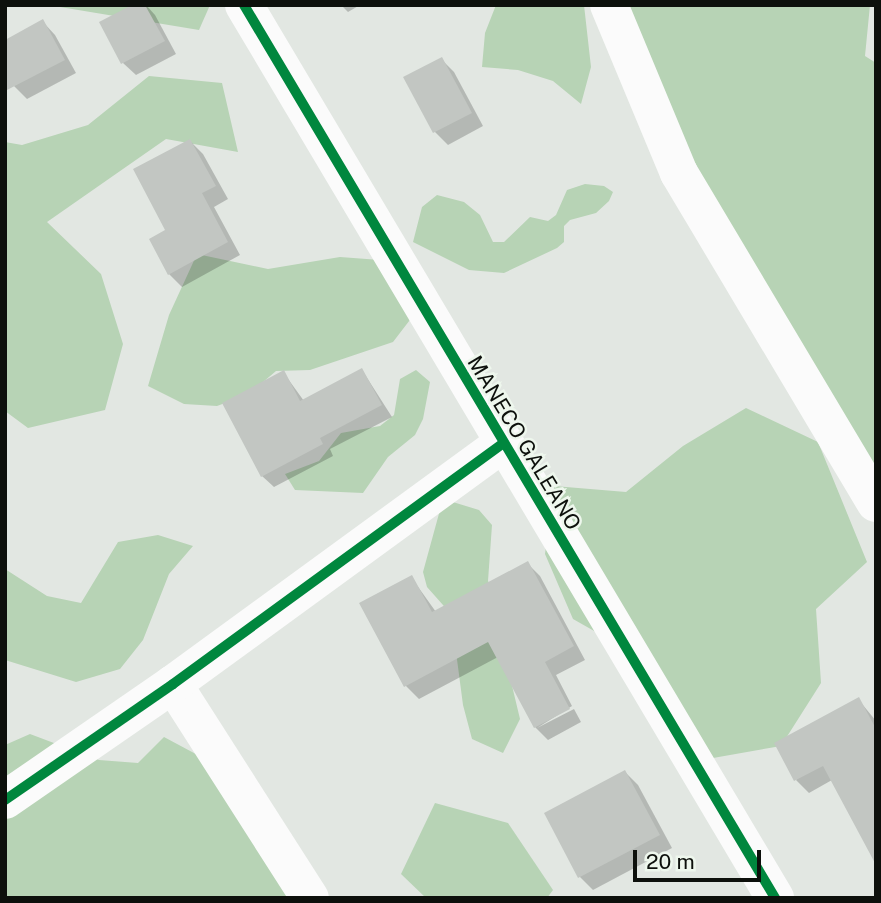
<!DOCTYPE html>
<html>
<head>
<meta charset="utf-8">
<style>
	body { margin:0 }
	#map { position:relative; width:881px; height:903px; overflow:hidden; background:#e2e7e2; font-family:"Public Sans",sans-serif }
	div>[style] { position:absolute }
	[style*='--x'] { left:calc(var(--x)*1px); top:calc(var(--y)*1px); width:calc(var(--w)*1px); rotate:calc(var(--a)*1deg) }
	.forest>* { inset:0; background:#b7d3b5 }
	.shadow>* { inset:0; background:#0003 }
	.building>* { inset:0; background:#c2c6c2 }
	.minor>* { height:38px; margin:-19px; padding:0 19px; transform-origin:19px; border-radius:19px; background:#fbfbfb }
	.cycleway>* { height:10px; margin:-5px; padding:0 5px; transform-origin:5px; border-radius:5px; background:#00873e }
	span { translate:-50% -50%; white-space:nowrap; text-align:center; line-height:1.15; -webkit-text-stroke:5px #eef7ed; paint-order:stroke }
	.street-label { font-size:21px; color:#0d100c }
	.frame { position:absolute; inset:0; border:7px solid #0d100c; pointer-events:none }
	.scale { position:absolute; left:633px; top:850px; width:128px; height:32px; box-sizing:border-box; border:4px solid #0d100c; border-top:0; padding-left:9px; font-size:21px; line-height:24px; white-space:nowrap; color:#0d100c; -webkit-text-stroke:5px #eef7ed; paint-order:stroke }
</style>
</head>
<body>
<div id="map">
	<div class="forest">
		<i style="clip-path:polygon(48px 5px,210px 5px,199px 30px)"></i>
		<i style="clip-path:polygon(496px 5px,584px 5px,591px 67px,581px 104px,553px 81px,518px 70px,482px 67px,485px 33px)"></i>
		<i style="clip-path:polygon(612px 5px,870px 5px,865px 56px,876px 63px,876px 504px,799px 367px)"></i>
		<i style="clip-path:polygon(149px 76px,222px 83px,238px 152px,166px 139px,47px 222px,101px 274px,123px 344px,105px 410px,28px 428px,5px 411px,5px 142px,22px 145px,88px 125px)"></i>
		<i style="clip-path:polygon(585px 184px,604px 186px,613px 192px,609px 201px,596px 213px,570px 220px,564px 226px,564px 242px,557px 248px,504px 273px,469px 270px,413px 242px,422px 207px,437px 195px,464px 202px,480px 215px,493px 242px,504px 242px,530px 217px,548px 221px,556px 215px,567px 190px)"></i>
		<i style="clip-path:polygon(197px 254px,268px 269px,340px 257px,380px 260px,416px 312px,393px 342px,310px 370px,276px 371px,249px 394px,217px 406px,184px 404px,148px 386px,169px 315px)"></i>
		<i style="clip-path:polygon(416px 370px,430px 382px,423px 419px,415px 435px,388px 457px,363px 493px,295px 490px,285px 474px,319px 461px,341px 433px,380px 426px,394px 415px,400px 379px)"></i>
		<i style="clip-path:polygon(746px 408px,818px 442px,867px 562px,816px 609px,821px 683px,781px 746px,713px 758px,633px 653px,573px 619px,545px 554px,554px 486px,626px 492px,683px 446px)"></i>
		<i style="clip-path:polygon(443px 499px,479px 510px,492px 525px,488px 581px,505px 613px,503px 648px,520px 719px,503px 753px,472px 739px,463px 705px,451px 614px,427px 587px,423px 572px)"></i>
		<i style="clip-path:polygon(158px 535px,193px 546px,169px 574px,143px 640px,120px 669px,76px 682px,5px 660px,5px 569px,47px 596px,81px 603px,118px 542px)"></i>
		<i style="clip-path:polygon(30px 734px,99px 760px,138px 763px,164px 737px,235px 775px,290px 868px,286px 898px,5px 898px,5px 745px)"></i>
		<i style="clip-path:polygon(435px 803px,508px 823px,553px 890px,547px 898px,426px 898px,401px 874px)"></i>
	</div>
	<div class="shadow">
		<i style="clip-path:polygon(136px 5px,146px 5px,155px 15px,176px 54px,136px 75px,123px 63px)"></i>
		<i style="clip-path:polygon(341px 5px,360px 5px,348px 12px)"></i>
		<i style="clip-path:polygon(43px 22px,55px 35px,76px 73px,27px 99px,14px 86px)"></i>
		<i style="clip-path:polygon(441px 59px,454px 72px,483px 126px,448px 145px,435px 132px)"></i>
		<i style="clip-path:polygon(190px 141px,203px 154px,228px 199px,214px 207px,240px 255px,182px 287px,169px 274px,167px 231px)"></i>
		<i style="clip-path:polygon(362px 370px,392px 417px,330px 449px,333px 456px,274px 487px,262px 476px,283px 372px,304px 401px)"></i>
		<i style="clip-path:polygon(527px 563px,540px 576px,585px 660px,556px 675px,572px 706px,537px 728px,574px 709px,581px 722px,548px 740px,535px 727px,498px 657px,419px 699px,406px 686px,411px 577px,436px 612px)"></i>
		<i style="clip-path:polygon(858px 699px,876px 721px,876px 841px,832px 780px,809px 793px,796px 780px)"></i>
		<i style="clip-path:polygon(625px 772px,638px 785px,672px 848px,593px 890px,580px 877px,546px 814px)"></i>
	</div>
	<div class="building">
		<i style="clip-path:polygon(132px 5px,145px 5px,165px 41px,121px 64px,99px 22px)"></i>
		<i style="clip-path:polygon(43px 19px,65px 60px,5px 91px,5px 40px)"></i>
		<i style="clip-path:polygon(442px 57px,472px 113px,433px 133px,403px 77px)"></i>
		<i style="clip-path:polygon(190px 139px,216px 186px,202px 193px,228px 242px,168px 275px,149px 239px,165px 230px,133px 169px)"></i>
		<i style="clip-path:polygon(362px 368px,382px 405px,320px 438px,323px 444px,261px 477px,222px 403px,284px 370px,300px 401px)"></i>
		<i style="clip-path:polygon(528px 561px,574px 646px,545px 662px,570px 709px,534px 728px,488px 642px,404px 687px,359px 603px,412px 575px,432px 612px)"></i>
		<i style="clip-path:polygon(859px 697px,876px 729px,876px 865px,823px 766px,794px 781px,774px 743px)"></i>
		<i style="clip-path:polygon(625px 770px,660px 835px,578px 878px,544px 813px)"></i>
	</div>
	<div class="minor">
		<i style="--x:244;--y:5;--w:1039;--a:59.26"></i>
		<i style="--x:609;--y:5;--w:182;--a:67.4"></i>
		<i style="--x:679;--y:173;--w:384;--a:59.2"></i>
		<i style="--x:173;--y:684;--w:254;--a:57.4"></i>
		<i style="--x:5;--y:800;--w:204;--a:-34.6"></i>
		<i style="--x:173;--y:684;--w:407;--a:-36.1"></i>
	</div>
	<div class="cycleway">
		<i style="--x:244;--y:5;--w:1039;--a:59.26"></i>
		<i style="--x:5;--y:800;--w:204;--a:-34.6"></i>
		<i style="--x:173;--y:684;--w:407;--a:-36.1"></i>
	</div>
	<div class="street-label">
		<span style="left:524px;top:443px;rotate:59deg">MANECO GALEANO</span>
	</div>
	<div class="frame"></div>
	<div class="scale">20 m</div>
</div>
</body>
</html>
